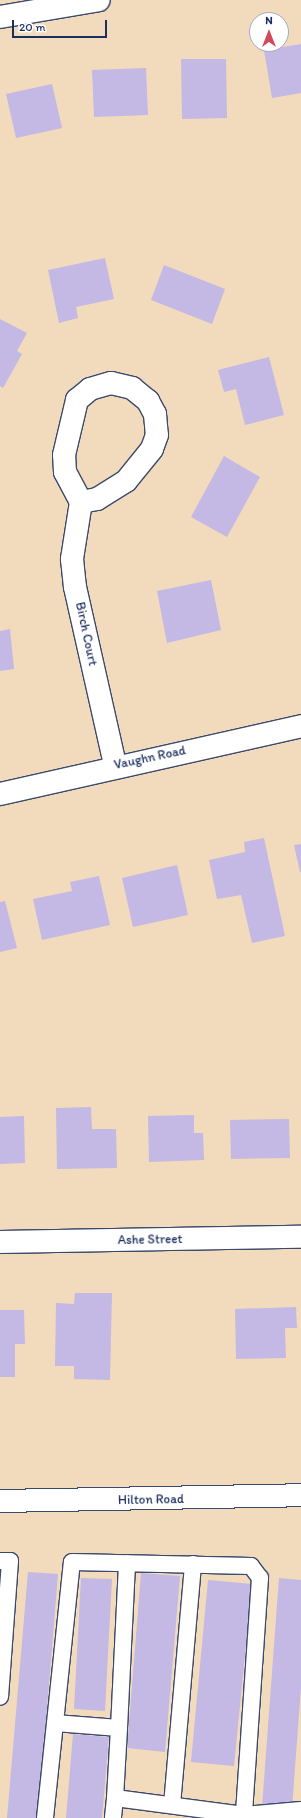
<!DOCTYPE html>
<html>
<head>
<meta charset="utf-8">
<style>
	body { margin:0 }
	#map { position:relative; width:301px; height:1818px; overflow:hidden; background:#f1dbbc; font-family:Itim,sans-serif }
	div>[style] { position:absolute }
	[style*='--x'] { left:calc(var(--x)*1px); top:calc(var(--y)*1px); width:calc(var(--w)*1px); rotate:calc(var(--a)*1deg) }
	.building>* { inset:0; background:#c4b8e4 }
	.roads { filter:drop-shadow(1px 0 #3b496c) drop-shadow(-1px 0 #3b496c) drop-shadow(0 1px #3b496c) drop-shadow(0 -1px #3b496c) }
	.lane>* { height:16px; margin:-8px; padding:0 8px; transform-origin:8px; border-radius:8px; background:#fff }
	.street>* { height:22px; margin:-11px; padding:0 11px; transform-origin:11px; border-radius:11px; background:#fff }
	.secondary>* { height:22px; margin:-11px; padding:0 11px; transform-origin:11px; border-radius:11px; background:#fff }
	span { translate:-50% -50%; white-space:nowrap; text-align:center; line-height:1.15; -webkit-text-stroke:3px #fff; paint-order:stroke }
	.street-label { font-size:13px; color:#1b2f5e }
	.north { position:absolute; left:249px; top:12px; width:40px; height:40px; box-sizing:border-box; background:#fff; border:1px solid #a4acbf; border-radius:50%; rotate:0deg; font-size:11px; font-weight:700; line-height:16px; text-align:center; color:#1b2f5e }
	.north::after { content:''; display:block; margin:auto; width:14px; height:18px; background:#d1495b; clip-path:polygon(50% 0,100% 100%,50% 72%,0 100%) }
	.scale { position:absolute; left:12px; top:20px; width:95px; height:18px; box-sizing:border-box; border:2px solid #1b2f5e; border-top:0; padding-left:5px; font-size:12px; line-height:14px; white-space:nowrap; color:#1b2f5e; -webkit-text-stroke:3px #fff; paint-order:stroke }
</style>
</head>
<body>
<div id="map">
	<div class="building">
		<i style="clip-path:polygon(301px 44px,301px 93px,272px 98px,264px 50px)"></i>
		<i style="clip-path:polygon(181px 59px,226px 59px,227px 118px,182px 119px)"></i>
		<i style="clip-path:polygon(146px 68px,148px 115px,94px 117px,92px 70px)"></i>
		<i style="clip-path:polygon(52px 84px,62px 128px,16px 138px,6px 94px)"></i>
		<i style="clip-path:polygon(105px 258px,114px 299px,76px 307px,78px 318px,59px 323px,48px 270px)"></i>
		<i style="clip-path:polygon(164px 265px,225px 289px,212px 324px,151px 300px)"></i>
		<i style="clip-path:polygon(0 319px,27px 333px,17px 351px,22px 354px,3px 388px,0 386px)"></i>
		<i style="clip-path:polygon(269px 357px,284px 415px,245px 425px,236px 389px,224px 392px,218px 370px)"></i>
		<i style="clip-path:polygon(224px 456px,260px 477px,227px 537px,191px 517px)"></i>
		<i style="clip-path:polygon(211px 580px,221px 630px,167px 643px,157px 591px)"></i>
		<i style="clip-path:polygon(10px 629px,14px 669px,0 671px,0 631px)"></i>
		<i style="clip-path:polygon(264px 838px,285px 936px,252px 943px,241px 895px,217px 899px,209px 860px,245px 852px,244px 842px)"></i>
		<i style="clip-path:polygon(301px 844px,301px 872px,300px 872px,294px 845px)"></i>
		<i style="clip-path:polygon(177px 865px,188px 915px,133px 927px,122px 878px)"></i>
		<i style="clip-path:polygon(99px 876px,110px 925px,42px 940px,33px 899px,72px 891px,70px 882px)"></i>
		<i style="clip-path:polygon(5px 901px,17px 948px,0 952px,0 902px)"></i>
		<i style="clip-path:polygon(91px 1107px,92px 1129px,116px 1129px,117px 1168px,57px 1169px,56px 1108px)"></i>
		<i style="clip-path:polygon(194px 1115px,194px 1133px,203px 1133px,204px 1160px,149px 1162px,148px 1116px)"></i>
		<i style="clip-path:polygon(24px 1116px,25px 1163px,0 1164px,0 1117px)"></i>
		<i style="clip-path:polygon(289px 1119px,290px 1158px,231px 1159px,230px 1120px)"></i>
		<i style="clip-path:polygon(75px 1293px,112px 1293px,110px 1380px,74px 1379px,74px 1366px,55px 1366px,56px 1303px,74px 1304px)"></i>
		<i style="clip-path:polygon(296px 1307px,297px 1328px,285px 1328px,286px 1358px,236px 1359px,235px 1309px)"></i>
		<i style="clip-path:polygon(0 1310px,24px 1310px,25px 1344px,15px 1344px,15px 1377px,0 1377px)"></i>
		<i style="clip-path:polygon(28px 1572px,58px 1574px,38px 1818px,7px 1818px)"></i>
		<i style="clip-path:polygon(141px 1573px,180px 1576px,165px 1752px,127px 1748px)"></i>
		<i style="clip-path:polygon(81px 1578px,112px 1579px,105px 1711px,74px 1709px)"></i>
		<i style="clip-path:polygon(279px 1578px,301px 1580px,301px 1687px,292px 1809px,262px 1807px)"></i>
		<i style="clip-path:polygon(208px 1580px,252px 1584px,234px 1766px,191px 1762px)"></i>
		<i style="clip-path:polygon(73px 1734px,109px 1737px,102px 1818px,66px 1818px)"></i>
	</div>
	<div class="roads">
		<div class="lane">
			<i style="--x:0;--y:1561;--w:10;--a:0"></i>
			<i style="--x:10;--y:1561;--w:136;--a:94.2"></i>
			<i style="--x:55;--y:1723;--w:64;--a:4.5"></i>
			<i style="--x:119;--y:1728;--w:165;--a:-87.2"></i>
			<i style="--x:115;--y:1798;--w:70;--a:-86.7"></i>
			<i style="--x:172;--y:1805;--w:242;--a:-85"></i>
			<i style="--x:45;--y:1818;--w:257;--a:-84"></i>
			<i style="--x:72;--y:1562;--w:179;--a:1.3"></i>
			<i style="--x:251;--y:1566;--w:15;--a:53"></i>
			<i style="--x:260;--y:1578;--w:238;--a:93.9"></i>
			<i style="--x:244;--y:1815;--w:130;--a:-172.5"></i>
			<i style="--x:115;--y:1798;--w:20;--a:96"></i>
			<i style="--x:244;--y:1818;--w:3;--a:-90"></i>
			<i style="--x:244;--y:1815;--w:57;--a:-5"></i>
		</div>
		<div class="street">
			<i style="--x:0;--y:17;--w:100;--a:-9.7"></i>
			<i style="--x:111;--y:383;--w:22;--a:13"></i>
			<i style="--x:132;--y:388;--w:21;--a:39"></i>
			<i style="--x:148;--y:401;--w:15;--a:62"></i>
			<i style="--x:155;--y:414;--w:21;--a:85"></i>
			<i style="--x:157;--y:435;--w:15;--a:110"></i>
			<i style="--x:152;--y:449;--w:41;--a:129.1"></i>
			<i style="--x:126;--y:481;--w:34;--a:148"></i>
			<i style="--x:97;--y:499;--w:16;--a:169"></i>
			<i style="--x:81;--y:502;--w:34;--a:-118"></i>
			<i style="--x:65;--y:472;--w:17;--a:-93"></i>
			<i style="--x:64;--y:455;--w:57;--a:-76.7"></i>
			<i style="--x:77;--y:400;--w:17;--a:-40"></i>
			<i style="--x:90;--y:389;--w:22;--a:-16"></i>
			<i style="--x:81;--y:502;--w:58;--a:99"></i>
			<i style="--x:72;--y:559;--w:28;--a:84"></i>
			<i style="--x:75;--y:587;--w:182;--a:77.3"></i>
			<i style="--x:0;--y:1242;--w:301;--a:-1"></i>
			<i style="--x:0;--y:1501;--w:301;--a:-1.1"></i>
		</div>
		<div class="secondary">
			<i style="--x:0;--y:794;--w:309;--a:-12.7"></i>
		</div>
	</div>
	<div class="street-label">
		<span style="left:86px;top:634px;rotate:78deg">Birch Court</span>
		<span style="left:150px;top:758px;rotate:-12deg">Vaughn Road</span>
		<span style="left:150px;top:1240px;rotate:-1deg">Ashe Street</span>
		<span style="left:151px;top:1500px;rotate:-1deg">Hilton Road</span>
	</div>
	<div class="north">N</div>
	<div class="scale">20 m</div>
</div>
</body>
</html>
